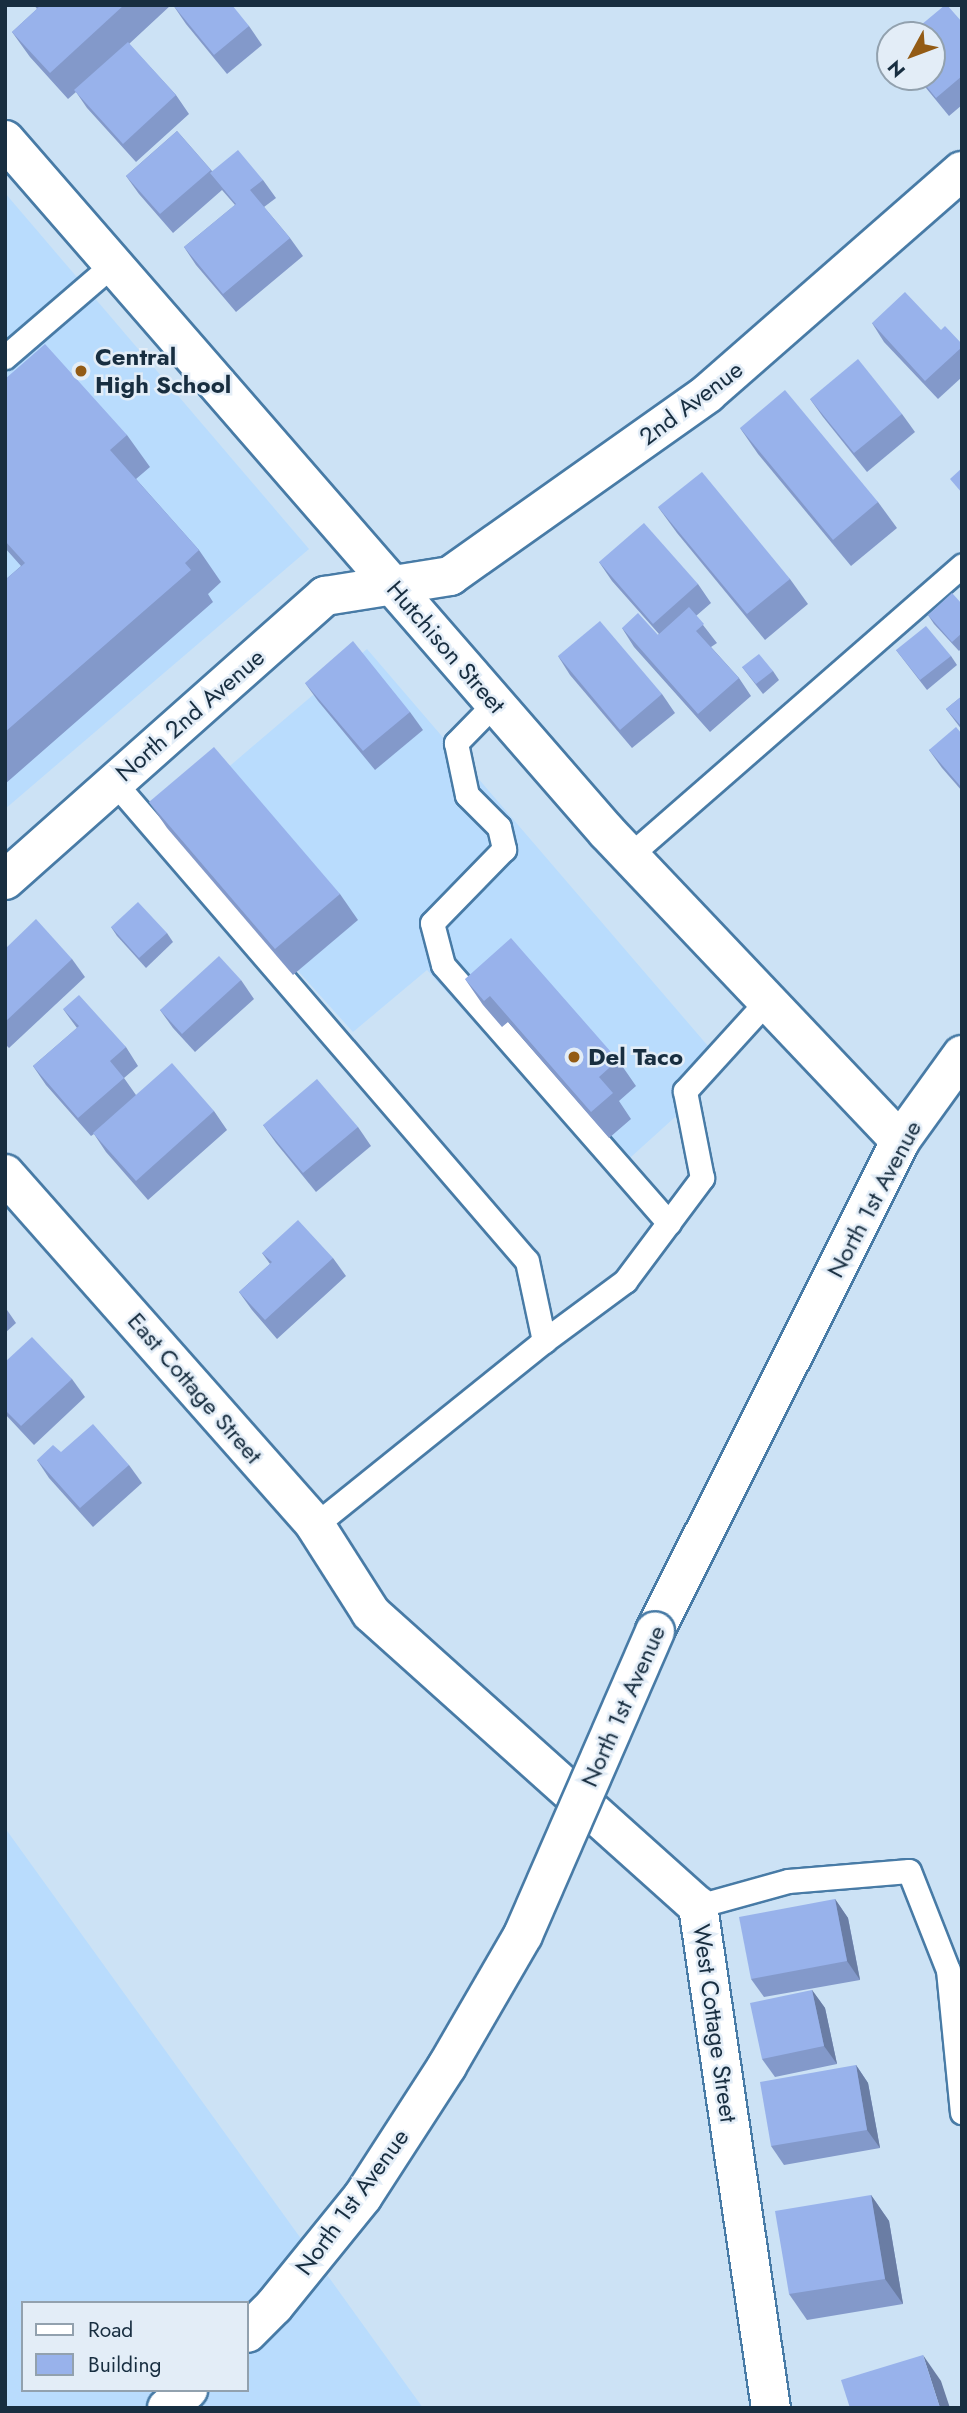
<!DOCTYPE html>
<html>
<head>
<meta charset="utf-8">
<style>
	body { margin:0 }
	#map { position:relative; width:967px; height:2413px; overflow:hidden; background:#cce2f5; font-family:Jost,sans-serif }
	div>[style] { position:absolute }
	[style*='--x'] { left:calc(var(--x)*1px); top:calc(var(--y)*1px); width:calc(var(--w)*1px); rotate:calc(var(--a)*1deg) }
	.built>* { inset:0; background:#b9dcfd }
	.roads { filter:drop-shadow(2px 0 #487ba6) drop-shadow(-2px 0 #487ba6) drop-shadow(0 2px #487ba6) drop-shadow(0 -2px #487ba6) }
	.service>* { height:23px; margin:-11.5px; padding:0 11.5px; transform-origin:11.5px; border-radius:11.5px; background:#fff }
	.minor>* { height:38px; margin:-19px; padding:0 19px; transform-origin:19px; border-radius:19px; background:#fff }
	.secondary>* { height:38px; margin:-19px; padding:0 19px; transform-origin:19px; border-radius:19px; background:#fff }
	.bridges { filter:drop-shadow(2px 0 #487ba6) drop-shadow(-2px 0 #487ba6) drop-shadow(0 2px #487ba6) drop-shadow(0 -2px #487ba6) }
	.secondary-bridge>* { height:38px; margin:-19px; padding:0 19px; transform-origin:19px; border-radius:19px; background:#fff }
	.wall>* { inset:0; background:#8399ca }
	.shaded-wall>* { inset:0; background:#6a7da4 }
	.building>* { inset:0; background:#98b2eb }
	.dots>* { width:19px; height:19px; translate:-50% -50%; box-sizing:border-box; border:4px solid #e3edf7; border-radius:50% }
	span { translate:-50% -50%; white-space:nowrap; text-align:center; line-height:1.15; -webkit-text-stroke:5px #e3edf7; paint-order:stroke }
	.poi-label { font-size:24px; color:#182e40; font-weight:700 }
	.left { translate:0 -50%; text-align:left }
	.street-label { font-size:24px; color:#182e40 }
	.frame { position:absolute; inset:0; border:7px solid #182e40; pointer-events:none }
	.legend { position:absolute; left:21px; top:2301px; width:228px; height:91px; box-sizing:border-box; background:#e3edf7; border:2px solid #92a1ae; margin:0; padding:9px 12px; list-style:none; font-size:21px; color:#182e40 }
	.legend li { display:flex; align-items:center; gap:14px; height:35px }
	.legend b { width:35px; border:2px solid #92a1ae }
	.north { position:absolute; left:876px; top:21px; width:70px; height:70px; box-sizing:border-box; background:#e3edf7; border:2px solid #92a1ae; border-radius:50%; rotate:229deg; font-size:19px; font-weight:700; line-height:28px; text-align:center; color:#182e40 }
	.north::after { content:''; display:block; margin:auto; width:24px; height:32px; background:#935b15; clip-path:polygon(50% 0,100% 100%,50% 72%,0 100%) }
</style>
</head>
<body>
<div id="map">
	<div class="built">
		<i style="clip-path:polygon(5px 193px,309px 549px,5px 809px)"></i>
		<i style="clip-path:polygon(367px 649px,714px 1053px,716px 1080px,611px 1175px,427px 970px,353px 1032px,164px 822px)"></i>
		<i style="clip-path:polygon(evenodd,5px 1828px,423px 2408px,5px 2408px,5px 1828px,23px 2303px,247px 2303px,247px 2390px,23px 2390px,23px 2303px)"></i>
	</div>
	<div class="roads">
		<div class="service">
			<i style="--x:5;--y:357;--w:143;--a:-40.7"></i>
			<i style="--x:495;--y:703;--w:56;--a:134.3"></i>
			<i style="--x:456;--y:743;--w:53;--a:78.1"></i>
			<i style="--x:467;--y:795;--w:45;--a:45"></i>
			<i style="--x:499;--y:827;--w:23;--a:77"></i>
			<i style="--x:504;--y:849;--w:103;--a:134.2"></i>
			<i style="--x:432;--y:923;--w:43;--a:75.3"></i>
			<i style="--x:443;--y:965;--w:343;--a:48.8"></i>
			<i style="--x:114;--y:782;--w:632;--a:49.23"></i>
			<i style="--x:527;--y:1261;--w:82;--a:78"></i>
			<i style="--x:544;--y:1341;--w:294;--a:141.2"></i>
			<i style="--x:629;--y:856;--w:442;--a:-41.1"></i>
			<i style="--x:544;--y:1341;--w:101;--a:-36.5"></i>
			<i style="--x:625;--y:1281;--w:129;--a:-53.2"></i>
			<i style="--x:702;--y:1178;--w:89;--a:-101.1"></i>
			<i style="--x:685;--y:1091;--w:122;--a:-47.7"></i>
			<i style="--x:698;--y:1906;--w:93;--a:-15.5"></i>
			<i style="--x:788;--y:1881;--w:121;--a:-4.7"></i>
			<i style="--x:909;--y:1871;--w:106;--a:68.5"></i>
			<i style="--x:948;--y:1970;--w:143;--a:84.4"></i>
		</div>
		<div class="minor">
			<i style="--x:5;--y:140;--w:917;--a:48.98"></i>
			<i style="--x:607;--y:832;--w:426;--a:46.5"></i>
			<i style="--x:5;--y:880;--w:428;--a:-41.6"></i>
			<i style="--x:325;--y:596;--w:127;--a:-9.1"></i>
			<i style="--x:450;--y:576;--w:316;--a:-35.3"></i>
			<i style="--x:708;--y:393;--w:337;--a:-41.2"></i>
			<i style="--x:5;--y:1174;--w:468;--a:48.5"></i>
			<i style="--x:315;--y:1525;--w:104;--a:57.5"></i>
			<i style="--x:371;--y:1613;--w:439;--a:41.9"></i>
			<i style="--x:698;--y:1906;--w:507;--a:81.73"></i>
		</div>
		<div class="secondary">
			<i style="--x:655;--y:1631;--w:548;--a:-63.43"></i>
			<i style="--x:900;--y:1141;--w:106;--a:-54.2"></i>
			<i style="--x:167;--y:2408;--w:28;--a:-41"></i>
		</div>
	</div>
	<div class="bridges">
		<div class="secondary-bridge">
			<i style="--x:247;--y:2333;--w:38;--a:-45"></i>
			<i style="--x:274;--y:2306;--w:141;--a:-51"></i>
			<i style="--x:363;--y:2196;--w:155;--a:-57.1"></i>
			<i style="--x:447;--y:2066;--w:151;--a:-59.9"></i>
			<i style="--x:523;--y:1935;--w:331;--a:-66.5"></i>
		</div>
	</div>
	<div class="wall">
		<i style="clip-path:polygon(34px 5px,171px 5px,129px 44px,176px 95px,189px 114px,136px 162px,87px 108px,76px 92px,68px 99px,30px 57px,12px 32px,37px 9px)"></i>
		<i style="clip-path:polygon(173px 5px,249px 26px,262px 45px,227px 74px,186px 24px)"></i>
		<i style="clip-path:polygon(962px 22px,962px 105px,949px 116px,917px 77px,919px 77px)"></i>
		<i style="clip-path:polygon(177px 131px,212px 171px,263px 180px,276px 198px,264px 207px,290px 238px,303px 256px,236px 312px,196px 265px,184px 247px,235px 205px,222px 190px,173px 233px,139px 194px,126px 176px)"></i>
		<i style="clip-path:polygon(872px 323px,941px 330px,962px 344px,962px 377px,938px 399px,884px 342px)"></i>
		<i style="clip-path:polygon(5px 379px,127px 435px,150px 467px,136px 479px,199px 550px,221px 582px,208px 594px,213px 602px,5px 784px,5px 580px,21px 566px,5px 548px)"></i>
		<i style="clip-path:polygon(810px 399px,902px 414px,915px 432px,867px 472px,823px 417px)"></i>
		<i style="clip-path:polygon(740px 428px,878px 502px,897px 528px,851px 566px,758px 454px)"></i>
		<i style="clip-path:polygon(658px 507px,790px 579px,808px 604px,765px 640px,677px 533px)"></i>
		<i style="clip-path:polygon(599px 562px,698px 584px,711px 603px,696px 616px,717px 643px,711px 647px,739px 678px,751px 696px,710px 732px,634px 647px,622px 628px,658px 635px,659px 634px,612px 581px)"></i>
		<i style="clip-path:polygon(962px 604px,962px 648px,959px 651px,934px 624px,928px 615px)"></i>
		<i style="clip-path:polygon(896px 650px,951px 656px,957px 665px,927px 690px)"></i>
		<i style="clip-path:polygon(558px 656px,662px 694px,675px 713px,632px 748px,570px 675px)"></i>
		<i style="clip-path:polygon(742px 667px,773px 671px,779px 680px,763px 694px)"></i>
		<i style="clip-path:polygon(305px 683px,410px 712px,423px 730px,375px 770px,318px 701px)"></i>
		<i style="clip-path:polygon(962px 696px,962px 730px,946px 709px)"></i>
		<i style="clip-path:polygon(962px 734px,962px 791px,942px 768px,929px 750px)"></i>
		<i style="clip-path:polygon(149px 802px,340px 894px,358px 920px,293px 975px,167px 828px)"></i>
		<i style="clip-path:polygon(111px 927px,167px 933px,173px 942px,146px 968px,117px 936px)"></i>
		<i style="clip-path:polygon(5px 949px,72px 959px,85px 977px,9px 1048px,5px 1044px)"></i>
		<i style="clip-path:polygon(465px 979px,618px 1060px,636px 1086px,619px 1101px,631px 1119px,609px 1138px,508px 1022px,502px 1027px,483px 1005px)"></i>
		<i style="clip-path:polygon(241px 980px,254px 999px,195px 1052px,173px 1028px,160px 1010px)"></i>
		<i style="clip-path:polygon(63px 1009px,126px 1047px,138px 1066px,124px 1078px,136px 1095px,214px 1111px,227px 1130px,148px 1200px,106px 1152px,94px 1134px,91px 1136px,46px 1085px,33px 1066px,77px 1028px)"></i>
		<i style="clip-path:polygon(263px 1125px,358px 1127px,371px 1146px,316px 1192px,276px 1143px)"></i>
		<i style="clip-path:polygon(262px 1253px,333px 1258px,346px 1276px,277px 1339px,252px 1310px,239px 1292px,270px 1264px)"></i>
		<i style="clip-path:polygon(5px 1307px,16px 1323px,5px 1333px)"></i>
		<i style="clip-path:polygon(5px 1362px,72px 1379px,85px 1397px,34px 1445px,5px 1414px)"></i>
		<i style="clip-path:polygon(37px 1460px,129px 1465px,142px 1483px,93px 1527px,49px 1478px)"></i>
		<i style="clip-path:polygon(835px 1899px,848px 1918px,860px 1980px,764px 1997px,751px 1979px)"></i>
		<i style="clip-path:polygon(812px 1990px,825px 2008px,837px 2064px,775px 2077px,762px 2059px)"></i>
		<i style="clip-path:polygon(856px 2065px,868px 2083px,880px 2148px,784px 2165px,771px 2146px)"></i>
		<i style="clip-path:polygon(871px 2195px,889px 2221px,903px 2304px,807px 2320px,789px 2294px)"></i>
	</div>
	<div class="shaded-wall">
		<i style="clip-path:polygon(835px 1899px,848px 1918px,860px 1980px,847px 1961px)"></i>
		<i style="clip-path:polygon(812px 1990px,825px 2008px,837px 2064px,824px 2046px)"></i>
		<i style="clip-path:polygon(856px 2065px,868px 2083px,880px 2148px,867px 2130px)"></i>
		<i style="clip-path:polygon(871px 2195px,889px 2221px,903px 2304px,885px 2279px)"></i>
		<i style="clip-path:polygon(923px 2355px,941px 2381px,950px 2408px,940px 2408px)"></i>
	</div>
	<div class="building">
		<i style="clip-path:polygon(41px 5px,124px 5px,50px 73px,12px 32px)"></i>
		<i style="clip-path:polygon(173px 5px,232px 5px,249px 26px,214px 55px)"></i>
		<i style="clip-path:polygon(945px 5px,947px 5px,962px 22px,962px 76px,936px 98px,919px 77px,932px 77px,932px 35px,909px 35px)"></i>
		<i style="clip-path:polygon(128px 42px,176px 95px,123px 144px,74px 90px)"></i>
		<i style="clip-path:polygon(177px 131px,211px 170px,160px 214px,126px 176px)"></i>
		<i style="clip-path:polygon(238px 150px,263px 180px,250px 190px,290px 238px,223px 294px,184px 247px,236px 204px,210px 173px)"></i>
		<i style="clip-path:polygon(905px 292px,941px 330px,945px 326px,962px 344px,962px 347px,925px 381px,872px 323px)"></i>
		<i style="clip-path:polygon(45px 344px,127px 435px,110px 450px,199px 550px,185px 563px,191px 570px,5px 732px,5px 580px,25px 563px,5px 541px,5px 379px)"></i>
		<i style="clip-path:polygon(858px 359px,902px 414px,854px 453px,810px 399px)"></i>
		<i style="clip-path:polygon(785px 390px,878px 502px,833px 540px,740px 428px)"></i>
		<i style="clip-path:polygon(962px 468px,962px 493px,950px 479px)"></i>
		<i style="clip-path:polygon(702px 472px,790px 579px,747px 614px,658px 507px)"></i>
		<i style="clip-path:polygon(644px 523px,698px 584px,653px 624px,599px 562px)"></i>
		<i style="clip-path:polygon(952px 593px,962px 604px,962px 633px,952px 642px,928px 615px)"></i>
		<i style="clip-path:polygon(689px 607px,704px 624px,696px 631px,739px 678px,698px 714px,622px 628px,638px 613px,658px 635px)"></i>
		<i style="clip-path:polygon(600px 621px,662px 694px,620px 730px,558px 656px)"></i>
		<i style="clip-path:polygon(926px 626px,951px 656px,920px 680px,896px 650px)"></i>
		<i style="clip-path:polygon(353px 641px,410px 712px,363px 751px,305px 683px)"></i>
		<i style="clip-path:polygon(759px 654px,773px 671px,756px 684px,742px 667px)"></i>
		<i style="clip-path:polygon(962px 696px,962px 727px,946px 709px)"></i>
		<i style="clip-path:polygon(956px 727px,962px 734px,962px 788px,929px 750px)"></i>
		<i style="clip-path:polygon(214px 747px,340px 894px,275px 949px,149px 802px)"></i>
		<i style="clip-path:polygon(138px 902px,167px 933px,139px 958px,111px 927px)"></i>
		<i style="clip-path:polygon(36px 919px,72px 959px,5px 1022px,5px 949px)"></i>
		<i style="clip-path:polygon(511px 938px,618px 1060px,599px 1077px,613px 1093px,591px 1112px,490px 996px,484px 1001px,465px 979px)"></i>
		<i style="clip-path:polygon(219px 956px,241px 980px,182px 1034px,160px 1010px)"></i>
		<i style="clip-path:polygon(79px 995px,126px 1047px,110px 1061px,124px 1078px,78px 1118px,33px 1066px,79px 1026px,63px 1009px)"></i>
		<i style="clip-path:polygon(172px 1063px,214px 1111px,136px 1181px,93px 1133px)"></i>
		<i style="clip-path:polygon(317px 1079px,358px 1127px,303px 1173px,263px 1125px)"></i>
		<i style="clip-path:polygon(298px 1220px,333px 1258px,265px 1320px,239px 1292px,272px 1262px,262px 1253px)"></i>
		<i style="clip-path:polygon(32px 1337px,72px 1379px,21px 1426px,5px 1410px,5px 1362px)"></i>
		<i style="clip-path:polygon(93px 1424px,129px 1465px,80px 1508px,37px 1460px,53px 1445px,61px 1452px)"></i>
		<i style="clip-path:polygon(835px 1899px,847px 1961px,751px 1979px,739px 1917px)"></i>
		<i style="clip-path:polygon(812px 1990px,824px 2046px,762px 2059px,750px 2003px)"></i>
		<i style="clip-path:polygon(856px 2065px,867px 2130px,771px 2146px,760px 2082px)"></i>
		<i style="clip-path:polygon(871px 2195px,885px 2279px,789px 2294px,775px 2211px)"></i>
		<i style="clip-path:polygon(923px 2355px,940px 2408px,850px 2408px,841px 2380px)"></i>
	</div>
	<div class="dots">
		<i style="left:81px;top:371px;background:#935b15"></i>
		<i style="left:574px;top:1057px;background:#935b15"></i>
	</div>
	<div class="poi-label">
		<span class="left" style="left:95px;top:371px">Central<br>High School</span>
		<span class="left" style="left:588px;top:1057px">Del Taco</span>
	</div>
	<div class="street-label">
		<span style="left:691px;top:403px;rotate:-37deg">2nd Avenue</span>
		<span style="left:446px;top:647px;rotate:49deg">Hutchison Street</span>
		<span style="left:190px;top:715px;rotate:-41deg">North 2nd Avenue</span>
		<span style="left:874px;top:1199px;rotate:-62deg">North 1st Avenue</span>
		<span style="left:195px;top:1388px;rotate:49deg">East Cottage Street</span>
		<span style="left:623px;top:1706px;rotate:-66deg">North 1st Avenue</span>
		<span style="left:715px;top:2023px;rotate:82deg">West Cottage Street</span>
		<span style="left:352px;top:2202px;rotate:-54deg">North 1st Avenue</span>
	</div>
	<div class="frame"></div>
	<ul class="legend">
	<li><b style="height:9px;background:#fff"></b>Road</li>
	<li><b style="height:19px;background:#98b2eb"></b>Building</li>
	</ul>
	<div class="north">N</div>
</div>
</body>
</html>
